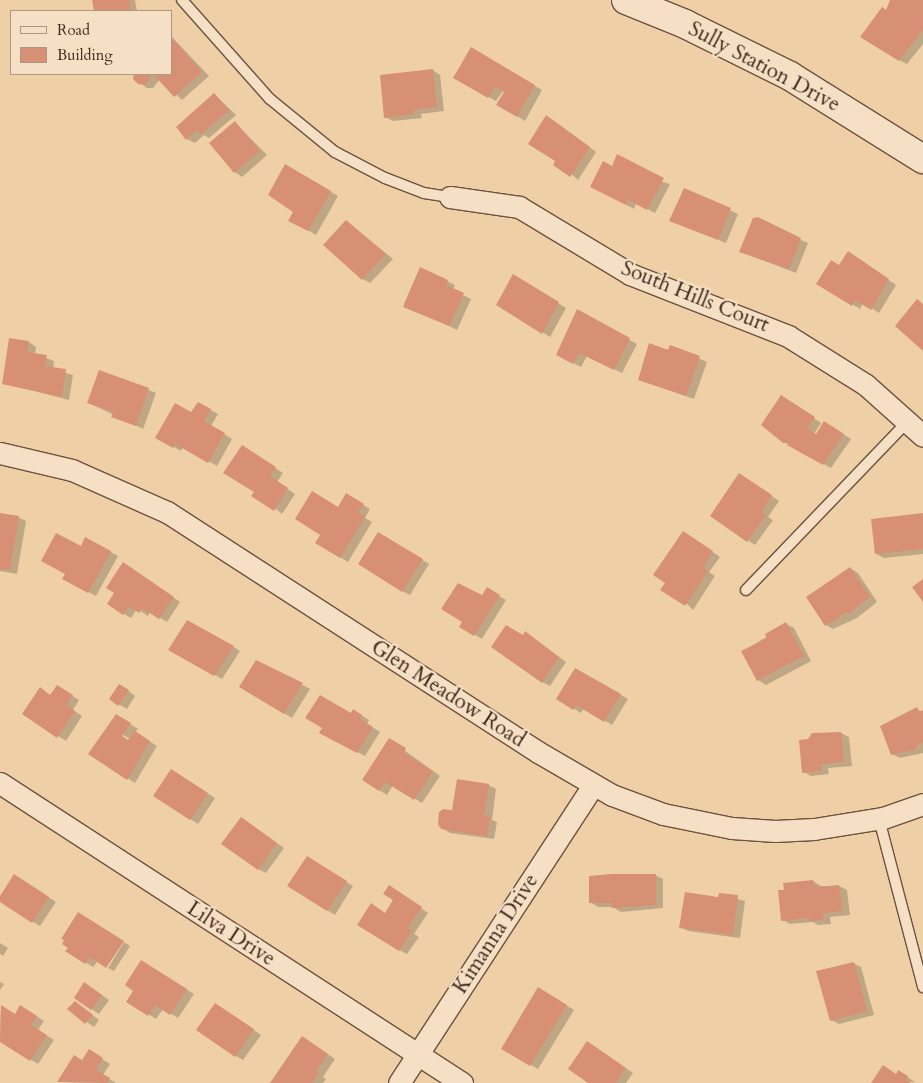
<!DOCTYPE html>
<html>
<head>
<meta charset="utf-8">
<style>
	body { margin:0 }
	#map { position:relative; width:923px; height:1083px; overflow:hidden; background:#efd0a6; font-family:Cardo,serif }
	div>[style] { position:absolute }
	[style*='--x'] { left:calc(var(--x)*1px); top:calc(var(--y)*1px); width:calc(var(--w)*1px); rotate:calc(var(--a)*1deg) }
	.shadow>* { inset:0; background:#0003 }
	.building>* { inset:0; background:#d89075 }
	.roads { filter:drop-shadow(1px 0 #6c523f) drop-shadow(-1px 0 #6c523f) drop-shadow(0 1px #6c523f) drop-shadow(0 -1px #6c523f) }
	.lane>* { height:10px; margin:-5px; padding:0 5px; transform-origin:5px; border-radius:5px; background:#f5e0c5 }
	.street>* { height:21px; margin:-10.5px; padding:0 10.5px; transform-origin:10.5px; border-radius:10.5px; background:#f5e0c5 }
	.secondary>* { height:28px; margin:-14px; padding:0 14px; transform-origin:14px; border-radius:14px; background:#f5e0c5 }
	span { translate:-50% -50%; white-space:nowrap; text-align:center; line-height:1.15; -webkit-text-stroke:4.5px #f5e0c5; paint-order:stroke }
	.street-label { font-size:21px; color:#40281d }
	.legend { position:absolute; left:10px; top:10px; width:162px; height:65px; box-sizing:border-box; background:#f5e0c5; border:1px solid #ad9682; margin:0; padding:6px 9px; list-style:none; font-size:15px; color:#40281d }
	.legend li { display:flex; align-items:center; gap:10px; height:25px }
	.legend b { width:25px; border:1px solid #ad9682 }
</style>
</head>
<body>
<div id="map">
	<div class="shadow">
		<i style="clip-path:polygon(93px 0,135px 0,137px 11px,96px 11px)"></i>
		<i style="clip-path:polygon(892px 0,923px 0,923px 44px,907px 64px,899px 60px,887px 11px)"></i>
		<i style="clip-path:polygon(171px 36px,209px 76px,182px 100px,160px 79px,153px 88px,147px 88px,135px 79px,137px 74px,171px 74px)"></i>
		<i style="clip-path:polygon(471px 49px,542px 90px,525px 121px,498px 105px,506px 92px,503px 91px,496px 101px,454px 78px)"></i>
		<i style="clip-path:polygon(433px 70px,440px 75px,444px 111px,421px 114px,422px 118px,393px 121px,385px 117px)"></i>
		<i style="clip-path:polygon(215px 95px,236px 115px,209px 138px,204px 135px,195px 143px,187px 139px)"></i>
		<i style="clip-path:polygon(554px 121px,596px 152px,578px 180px,557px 161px)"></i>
		<i style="clip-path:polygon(235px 123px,267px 155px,242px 177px,235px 172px)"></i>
		<i style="clip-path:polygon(286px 166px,338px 196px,316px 235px,290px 220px,295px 212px)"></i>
		<i style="clip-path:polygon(612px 168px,670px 184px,655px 213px,636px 203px,634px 209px,599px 190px)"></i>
		<i style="clip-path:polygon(684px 189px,738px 214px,726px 243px,671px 221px)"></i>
		<i style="clip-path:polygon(754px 220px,808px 243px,796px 273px,741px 252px)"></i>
		<i style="clip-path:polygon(346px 221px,393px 259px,370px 283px,363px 279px)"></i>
		<i style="clip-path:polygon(855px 257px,896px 285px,879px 313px,863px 303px,860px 309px,818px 283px)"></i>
		<i style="clip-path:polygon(420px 268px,455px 285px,453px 290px,471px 299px,457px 330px,404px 304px)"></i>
		<i style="clip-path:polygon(514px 276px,566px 308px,550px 337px,542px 332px)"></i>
		<i style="clip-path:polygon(578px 311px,637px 344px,622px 373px,587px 356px,581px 367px,565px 359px)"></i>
		<i style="clip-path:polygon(29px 342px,36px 347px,35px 354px,54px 361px,53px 369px,73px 375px,69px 400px,3px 383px)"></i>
		<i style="clip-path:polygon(671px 346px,707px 362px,694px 399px,640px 380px)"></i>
		<i style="clip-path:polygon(100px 371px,156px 393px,143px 429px,89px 403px)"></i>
		<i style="clip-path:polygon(788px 401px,821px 423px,814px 434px,816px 435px,832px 427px,851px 439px,831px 468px,784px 442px)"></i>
		<i style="clip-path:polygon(198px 403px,218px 414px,211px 426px,232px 439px,217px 466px,183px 447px,181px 451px,157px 437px,192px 414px)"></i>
		<i style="clip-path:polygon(250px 451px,283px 473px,277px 482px,295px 494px,282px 514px,255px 492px)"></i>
		<i style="clip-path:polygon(747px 479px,779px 501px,768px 517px,773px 520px,755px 545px,711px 516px)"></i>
		<i style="clip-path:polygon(347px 495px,370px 509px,365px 518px,372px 522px,348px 562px,316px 543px)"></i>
		<i style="clip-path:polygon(923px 514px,923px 554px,884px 558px,876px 554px)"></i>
		<i style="clip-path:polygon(18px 517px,26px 521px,17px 574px,0 571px,0 518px)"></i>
		<i style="clip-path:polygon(378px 534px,429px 564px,410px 595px,402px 591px)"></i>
		<i style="clip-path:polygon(691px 537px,720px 557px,709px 572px,715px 576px,693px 610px,666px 582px)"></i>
		<i style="clip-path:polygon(86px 539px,118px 556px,96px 596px,64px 579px)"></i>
		<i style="clip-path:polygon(131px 568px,180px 602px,167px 622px,150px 612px,148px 616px,137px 609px,131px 618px,124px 614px)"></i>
		<i style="clip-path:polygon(850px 568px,858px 573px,877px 602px,857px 618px,833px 629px,826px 625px)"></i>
		<i style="clip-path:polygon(488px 589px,506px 600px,482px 639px,460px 626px)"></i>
		<i style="clip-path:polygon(786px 624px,794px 628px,811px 661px,766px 685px,758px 680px,743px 652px)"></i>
		<i style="clip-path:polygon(526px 633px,566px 662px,550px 686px,542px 682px,523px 636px)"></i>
		<i style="clip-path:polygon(226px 642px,240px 651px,222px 679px,169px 649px)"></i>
		<i style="clip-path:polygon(257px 661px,310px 689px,292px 718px,241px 687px)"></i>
		<i style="clip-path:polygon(576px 669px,628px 699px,612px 725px,584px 708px,581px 713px,558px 699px)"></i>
		<i style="clip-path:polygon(40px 689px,51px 696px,65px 691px,79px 700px,73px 710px,82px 716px,66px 741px,24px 714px)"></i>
		<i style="clip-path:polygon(127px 690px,135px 696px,127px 709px,110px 699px)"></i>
		<i style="clip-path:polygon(917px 709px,923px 712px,923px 753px,900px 758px,892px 754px)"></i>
		<i style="clip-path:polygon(351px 715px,361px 715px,369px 720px,367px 724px,380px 732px,365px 756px,328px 737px)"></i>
		<i style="clip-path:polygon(evenodd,124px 720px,138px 729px,135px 732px,157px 746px,135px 783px,90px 754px,124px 720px,118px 732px,130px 739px,130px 742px,116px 734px,118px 732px)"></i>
		<i style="clip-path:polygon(841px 733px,849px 737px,852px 766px,828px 768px,829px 774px,811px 776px,804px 772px,808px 740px)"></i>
		<i style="clip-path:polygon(389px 739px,440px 776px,422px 803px,393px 785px,387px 795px,379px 790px)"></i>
		<i style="clip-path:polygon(179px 775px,215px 798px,198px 824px,155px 796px)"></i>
		<i style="clip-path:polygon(488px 785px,496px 789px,492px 820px,497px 822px,494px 839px,450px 833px,442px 828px,453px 811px)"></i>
		<i style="clip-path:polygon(249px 823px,284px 848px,266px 873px,258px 869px)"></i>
		<i style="clip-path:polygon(315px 862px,353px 886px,335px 915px,289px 886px)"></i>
		<i style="clip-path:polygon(655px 875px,663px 879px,663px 908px,621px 912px,613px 907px,598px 907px,590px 902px)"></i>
		<i style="clip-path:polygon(22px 880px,56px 902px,40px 926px,0 901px)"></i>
		<i style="clip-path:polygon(813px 881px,821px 886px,839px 886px,847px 890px,850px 915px,830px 917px,831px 924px,818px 925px,813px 922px,790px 924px,783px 920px,785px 891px)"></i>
		<i style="clip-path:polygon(397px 891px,428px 913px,414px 934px,419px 937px,407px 954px,399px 950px,386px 914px)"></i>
		<i style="clip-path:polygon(720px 894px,745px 901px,740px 938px,688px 931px,681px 927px,719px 898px)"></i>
		<i style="clip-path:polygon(66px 940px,98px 961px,93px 967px,67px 951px,69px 947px)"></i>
		<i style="clip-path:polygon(124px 942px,130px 946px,114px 971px,108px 968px)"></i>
		<i style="clip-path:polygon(0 943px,8px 948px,3px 956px,0 954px)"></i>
		<i style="clip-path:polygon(853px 963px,861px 967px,874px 1015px,839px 1024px,831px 1020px)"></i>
		<i style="clip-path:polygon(149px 966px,194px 994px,178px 1018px,163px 1009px,156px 1019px,128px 1001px)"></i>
		<i style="clip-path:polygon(0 982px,4px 984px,0 990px)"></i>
		<i style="clip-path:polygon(92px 988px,109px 1000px,99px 1014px,75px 998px)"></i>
		<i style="clip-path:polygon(539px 989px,574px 1010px,538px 1069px,503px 1049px)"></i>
		<i style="clip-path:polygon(75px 1002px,99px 1020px,94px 1027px,69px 1009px)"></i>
		<i style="clip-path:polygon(1px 1006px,15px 1015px,28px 1011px,44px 1021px,38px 1030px,54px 1040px,38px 1064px,0 1040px)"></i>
		<i style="clip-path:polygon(223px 1009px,261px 1035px,243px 1060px,236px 1056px)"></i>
		<i style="clip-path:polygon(310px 1042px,335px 1059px,323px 1077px,326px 1079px,323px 1083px,271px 1083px)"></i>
		<i style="clip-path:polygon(595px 1047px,633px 1073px,626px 1083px,591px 1083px)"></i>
		<i style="clip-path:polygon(89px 1051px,110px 1064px,103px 1075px,116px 1083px,58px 1082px,83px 1062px)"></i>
		<i style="clip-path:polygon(897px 1075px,906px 1076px,915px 1082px,873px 1083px)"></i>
	</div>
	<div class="building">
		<i style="clip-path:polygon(92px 0,129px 0,131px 11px,94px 11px)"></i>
		<i style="clip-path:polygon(890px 0,923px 0,923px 30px,899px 61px,860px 37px,882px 7px,886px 10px)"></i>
		<i style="clip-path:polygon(171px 37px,202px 72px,174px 97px,153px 74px,145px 85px,138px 84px,133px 79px,134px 74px,171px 74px)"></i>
		<i style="clip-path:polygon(471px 47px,535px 85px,517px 117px,496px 105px,504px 92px,495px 87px,488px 98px,453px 78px)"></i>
		<i style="clip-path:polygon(433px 69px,437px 107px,414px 110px,414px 114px,384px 118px,380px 75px)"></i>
		<i style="clip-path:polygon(214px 93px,229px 110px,201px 134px,197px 130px,186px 140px,176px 127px)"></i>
		<i style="clip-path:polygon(546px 115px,590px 147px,570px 177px,553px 165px,555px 161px,528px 144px)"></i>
		<i style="clip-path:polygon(235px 121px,260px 151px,234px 173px,209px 143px)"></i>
		<i style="clip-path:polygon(617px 154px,664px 178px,647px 210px,628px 200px,626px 205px,590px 187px,603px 161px,612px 166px)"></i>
		<i style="clip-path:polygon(285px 164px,331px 191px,308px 231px,288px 221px,293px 212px,268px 195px)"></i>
		<i style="clip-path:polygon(684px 188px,731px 208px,718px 240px,669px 221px)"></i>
		<i style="clip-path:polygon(758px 217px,801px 238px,789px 269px,739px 252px,753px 218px)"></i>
		<i style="clip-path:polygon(346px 220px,386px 254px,362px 280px,323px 245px)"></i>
		<i style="clip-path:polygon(848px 251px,889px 279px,871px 310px,855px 300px,852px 306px,816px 284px,831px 260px,839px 265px)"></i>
		<i style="clip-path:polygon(420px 267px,448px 280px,446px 285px,464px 293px,449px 326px,403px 307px)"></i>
		<i style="clip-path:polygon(513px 274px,559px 302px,542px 334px,496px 305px)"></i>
		<i style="clip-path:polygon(917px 299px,923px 304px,923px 351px,895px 326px)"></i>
		<i style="clip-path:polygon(577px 309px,630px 338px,614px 370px,579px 353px,573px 364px,556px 355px)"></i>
		<i style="clip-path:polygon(9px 338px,29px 341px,27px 352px,47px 355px,45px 366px,66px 369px,62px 397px,2px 384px)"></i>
		<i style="clip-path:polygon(649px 343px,668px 350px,670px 345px,700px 356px,686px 396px,638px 380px)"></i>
		<i style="clip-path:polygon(99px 370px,149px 388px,136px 426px,111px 417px,113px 412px,87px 403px)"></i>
		<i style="clip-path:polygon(781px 395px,815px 417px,807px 428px,816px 434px,824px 421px,844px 434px,823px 465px,787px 445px,788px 443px,783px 443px,761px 425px)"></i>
		<i style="clip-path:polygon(198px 402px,211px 409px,204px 421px,225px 433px,208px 463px,175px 444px,173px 448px,155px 438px,175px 403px,191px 412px)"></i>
		<i style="clip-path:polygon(242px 445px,276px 467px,270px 476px,288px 488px,274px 511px,251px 496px,254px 492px,223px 473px)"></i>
		<i style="clip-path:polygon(739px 473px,772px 495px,761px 512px,766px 515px,747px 542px,710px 516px)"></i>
		<i style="clip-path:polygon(312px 491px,338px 507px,346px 493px,364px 504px,358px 512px,365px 517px,340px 558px,315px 543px,320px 535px,295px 519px)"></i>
		<i style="clip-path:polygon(0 513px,19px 516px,10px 570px,0 569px)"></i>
		<i style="clip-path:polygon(923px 513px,923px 549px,875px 554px,871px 519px)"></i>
		<i style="clip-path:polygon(683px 531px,713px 551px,703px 567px,708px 571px,685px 606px,660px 590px,665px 583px,653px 575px)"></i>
		<i style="clip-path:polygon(378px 532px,423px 559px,402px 592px,358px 564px)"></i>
		<i style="clip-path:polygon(56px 533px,81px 546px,85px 537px,111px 551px,88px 593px,62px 579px,65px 574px,41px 561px)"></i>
		<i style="clip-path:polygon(123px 562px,174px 597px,159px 619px,142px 608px,139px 613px,129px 606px,123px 615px,107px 604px,114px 593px,106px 588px)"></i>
		<i style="clip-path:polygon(850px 567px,870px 597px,848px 614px,847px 612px,825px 626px,806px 597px)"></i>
		<i style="clip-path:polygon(923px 579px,923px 602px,912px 587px)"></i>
		<i style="clip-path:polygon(458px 583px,482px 595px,487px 587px,500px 595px,474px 636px,459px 627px,462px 622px,441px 609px)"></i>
		<i style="clip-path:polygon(187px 620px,234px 646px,214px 676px,168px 650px)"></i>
		<i style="clip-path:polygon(786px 622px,804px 656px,757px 681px,741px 651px,767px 638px,765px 634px)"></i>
		<i style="clip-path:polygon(506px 625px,523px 635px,525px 631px,559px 657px,542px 683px,491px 647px)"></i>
		<i style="clip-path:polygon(256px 660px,303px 683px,284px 714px,239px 687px)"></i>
		<i style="clip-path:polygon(575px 668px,621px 694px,604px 722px,576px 705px,573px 710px,556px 699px)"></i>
		<i style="clip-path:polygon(119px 684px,129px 690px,118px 706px,109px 699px)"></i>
		<i style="clip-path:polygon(57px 685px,73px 695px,66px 705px,75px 711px,57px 738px,22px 714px,40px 687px,50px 695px)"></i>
		<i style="clip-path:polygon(320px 695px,351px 713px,353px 709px,362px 715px,360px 719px,373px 727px,357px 753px,319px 733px,322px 728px,305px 718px)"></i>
		<i style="clip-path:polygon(917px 707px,919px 712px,923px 710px,923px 742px,916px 745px,917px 749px,891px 755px,880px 726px)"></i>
		<i style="clip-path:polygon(116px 714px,131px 723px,122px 736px,128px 740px,135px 731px,150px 741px,127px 780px,88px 754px)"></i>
		<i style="clip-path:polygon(841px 732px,844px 762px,821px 764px,822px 771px,802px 773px,799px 740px,808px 739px,812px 733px)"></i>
		<i style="clip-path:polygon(389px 738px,406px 748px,404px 753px,433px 771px,414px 800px,385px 782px,379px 791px,362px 780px)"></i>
		<i style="clip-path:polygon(171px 769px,208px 793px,190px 820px,153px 796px)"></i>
		<i style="clip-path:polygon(457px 779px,489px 784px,484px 816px,490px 817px,487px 836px,441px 829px,438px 824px,439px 812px,443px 809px,452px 810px)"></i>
		<i style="clip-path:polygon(241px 817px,277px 843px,258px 870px,221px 844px)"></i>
		<i style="clip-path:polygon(307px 856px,347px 881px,327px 911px,287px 886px)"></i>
		<i style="clip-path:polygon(14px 874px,49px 897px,32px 923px,0 902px,0 896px)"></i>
		<i style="clip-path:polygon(611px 874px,656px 874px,656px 905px,612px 908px,611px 903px,589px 903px,589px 876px)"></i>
		<i style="clip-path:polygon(813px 880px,814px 885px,820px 887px,839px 885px,842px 911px,823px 913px,824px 920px,809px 921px,809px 918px,781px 921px,778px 890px,784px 890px,783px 883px)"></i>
		<i style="clip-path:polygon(389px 885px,422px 907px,408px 928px,412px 931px,399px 951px,357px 925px,371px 903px,385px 913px,393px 900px,383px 894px)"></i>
		<i style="clip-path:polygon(685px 892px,718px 897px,719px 893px,738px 895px,733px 935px,679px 928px)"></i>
		<i style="clip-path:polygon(78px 912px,124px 941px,106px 968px,90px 957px,85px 964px,65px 951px,68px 948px,62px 944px,64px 940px,61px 939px)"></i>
		<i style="clip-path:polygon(141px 960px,187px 989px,170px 1015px,155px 1005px,148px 1016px,126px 1002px,133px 991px,125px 985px)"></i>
		<i style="clip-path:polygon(854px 962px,867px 1011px,830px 1021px,816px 971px)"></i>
		<i style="clip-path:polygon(84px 982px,102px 995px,91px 1010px,74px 998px)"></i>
		<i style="clip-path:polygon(538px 987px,567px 1005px,530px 1066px,501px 1049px)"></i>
		<i style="clip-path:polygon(75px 1001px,93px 1015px,85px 1024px,67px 1009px)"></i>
		<i style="clip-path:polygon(215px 1003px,254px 1029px,235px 1057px,196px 1030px)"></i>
		<i style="clip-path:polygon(1px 1005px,15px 1014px,20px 1005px,37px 1016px,31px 1025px,47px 1035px,30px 1061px,0 1042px)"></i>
		<i style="clip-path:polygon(302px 1036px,328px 1054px,316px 1072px,319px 1073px,312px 1083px,270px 1083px)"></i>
		<i style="clip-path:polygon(587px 1041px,626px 1068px,616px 1083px,588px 1083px,568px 1069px)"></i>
		<i style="clip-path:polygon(89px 1049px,103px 1058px,96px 1070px,110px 1078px,107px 1083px,57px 1082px,74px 1055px,82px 1060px)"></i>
		<i style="clip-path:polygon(883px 1065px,896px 1074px,898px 1070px,908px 1076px,906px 1080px,911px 1083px,871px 1083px)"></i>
	</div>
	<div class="roads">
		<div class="lane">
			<i style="--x:182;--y:0;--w:132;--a:48.4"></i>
			<i style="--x:270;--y:99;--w:84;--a:39.2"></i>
			<i style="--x:335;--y:152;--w:56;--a:27.5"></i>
			<i style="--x:385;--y:178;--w:42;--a:21"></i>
			<i style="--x:424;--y:193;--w:26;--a:9"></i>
			<i style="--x:746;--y:590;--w:233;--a:-46.2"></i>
			<i style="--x:879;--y:819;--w:174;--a:75.3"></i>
		</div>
		<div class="street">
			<i style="--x:450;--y:197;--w:70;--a:8.2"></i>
			<i style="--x:519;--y:207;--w:130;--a:31.1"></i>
			<i style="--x:630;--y:274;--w:170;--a:21.4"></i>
			<i style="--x:788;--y:336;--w:92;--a:32.1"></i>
			<i style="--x:866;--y:385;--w:76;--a:41.8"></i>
			<i style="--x:0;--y:453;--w:74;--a:13.3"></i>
			<i style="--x:72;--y:470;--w:104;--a:23.9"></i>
			<i style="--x:167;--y:512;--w:442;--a:32.9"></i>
			<i style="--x:538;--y:752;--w:86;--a:30.2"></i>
			<i style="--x:612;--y:795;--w:54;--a:20.4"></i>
			<i style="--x:663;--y:814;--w:70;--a:11.5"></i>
			<i style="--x:732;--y:828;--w:43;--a:4"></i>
			<i style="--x:775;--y:831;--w:39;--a:-3"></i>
			<i style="--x:814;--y:829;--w:70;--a:-9.1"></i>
			<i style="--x:883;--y:818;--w:42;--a:-19.3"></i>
			<i style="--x:0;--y:783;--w:551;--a:33"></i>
			<i style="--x:399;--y:1083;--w:356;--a:-56.9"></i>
		</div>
		<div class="secondary">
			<i style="--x:626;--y:0;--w:64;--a:22.1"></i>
			<i style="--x:685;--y:24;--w:117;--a:26.3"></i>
			<i style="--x:790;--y:76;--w:157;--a:32"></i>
		</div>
	</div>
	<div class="street-label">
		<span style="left:764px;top:67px;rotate:28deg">Sully Station Drive</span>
		<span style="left:695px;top:297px;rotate:22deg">South Hills Court</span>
		<span style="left:448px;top:694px;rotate:33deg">Glen Meadow Road</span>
		<span style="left:231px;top:934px;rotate:33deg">Lilva Drive</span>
		<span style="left:496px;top:934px;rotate:-57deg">Kimanna Drive</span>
	</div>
	<ul class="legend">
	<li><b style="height:6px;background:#f5e0c5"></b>Road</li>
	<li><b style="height:14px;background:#d89075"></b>Building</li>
	</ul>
</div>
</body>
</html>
